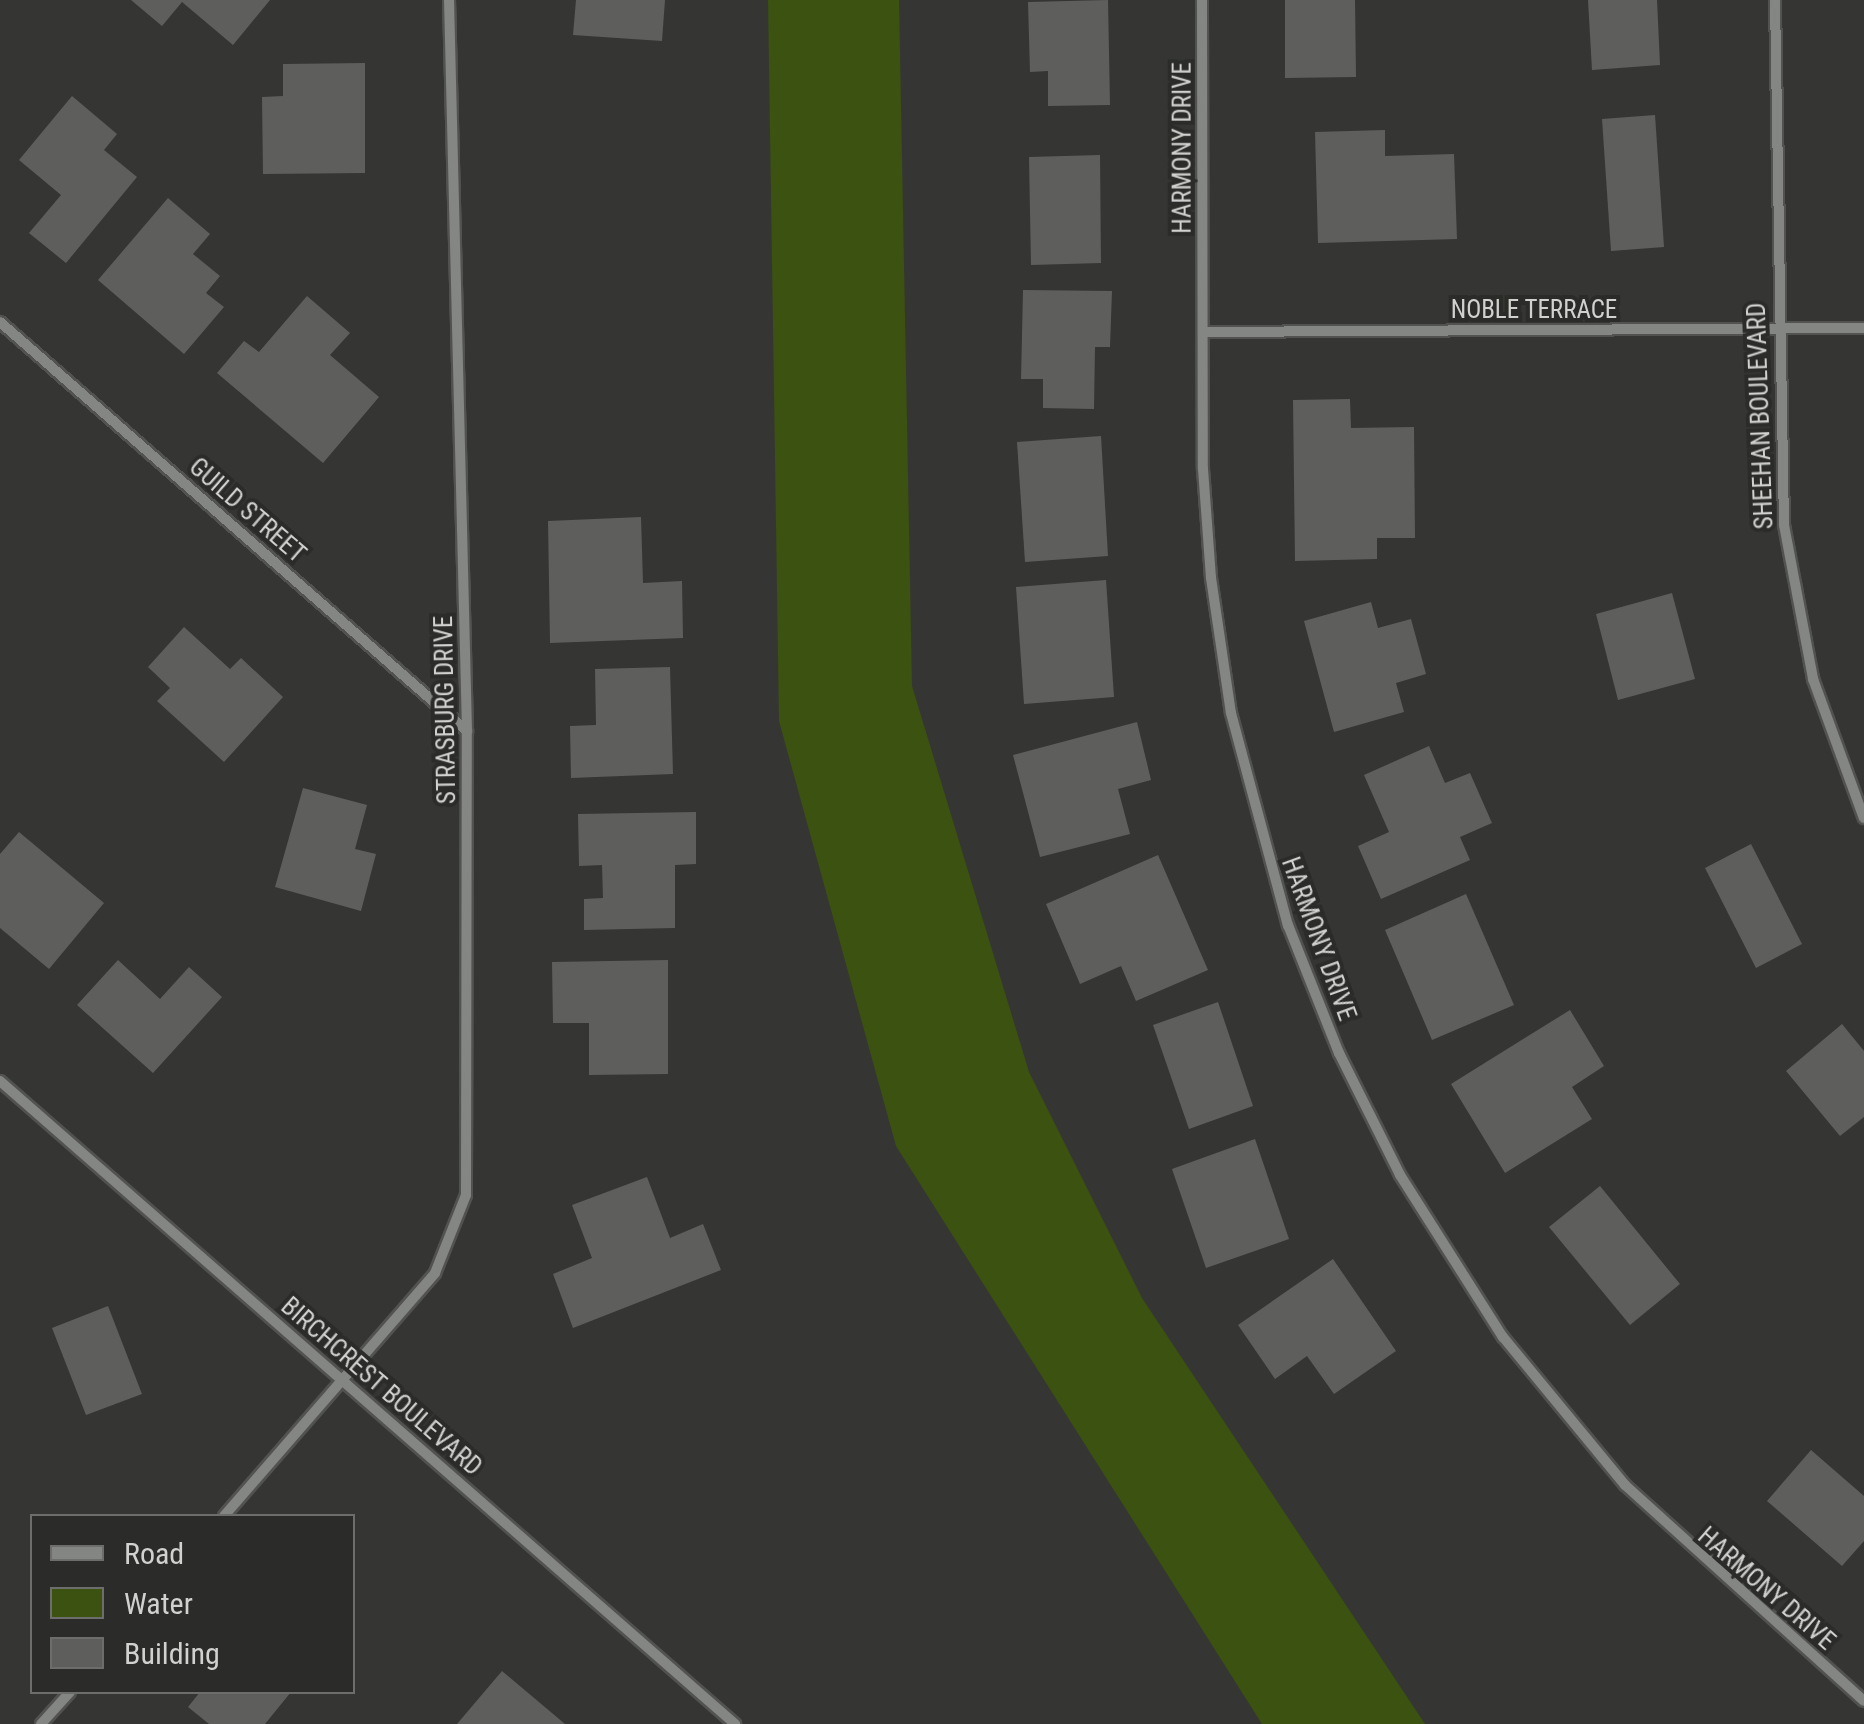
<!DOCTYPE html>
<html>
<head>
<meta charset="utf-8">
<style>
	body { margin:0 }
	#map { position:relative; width:1864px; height:1724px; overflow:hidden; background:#353633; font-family:"Roboto Condensed",sans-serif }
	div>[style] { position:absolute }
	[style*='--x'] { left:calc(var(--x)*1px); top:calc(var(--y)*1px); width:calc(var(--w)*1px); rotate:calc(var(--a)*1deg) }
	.water>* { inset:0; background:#3b5211 }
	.building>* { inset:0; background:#5e5f5c }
	.roads { filter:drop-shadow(2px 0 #525351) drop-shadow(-2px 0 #525351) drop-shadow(0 2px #525351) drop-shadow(0 -2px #525351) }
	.minor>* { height:10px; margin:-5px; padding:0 5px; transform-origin:5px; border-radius:5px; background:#848683 }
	span { translate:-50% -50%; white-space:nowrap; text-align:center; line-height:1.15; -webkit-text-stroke:8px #2b2c29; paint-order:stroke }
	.street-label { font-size:25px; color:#d1d2d0 }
	.legend { position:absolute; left:30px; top:1514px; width:325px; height:180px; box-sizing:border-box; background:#2b2c29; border:2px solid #6d6e6c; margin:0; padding:12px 18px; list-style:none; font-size:30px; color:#d1d2d0 }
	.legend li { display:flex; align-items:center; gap:20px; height:50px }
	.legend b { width:50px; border:2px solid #6d6e6c }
</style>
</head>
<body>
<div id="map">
	<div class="water">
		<i style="clip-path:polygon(768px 0,899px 0,912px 686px,1029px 1072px,1142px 1298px,1425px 1724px,1262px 1724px,896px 1146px,779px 721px)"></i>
	</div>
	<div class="building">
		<i style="clip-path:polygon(131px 0,270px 0,233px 45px,182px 2px,162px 26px)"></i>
		<i style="clip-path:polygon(576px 0,665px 0,662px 41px,573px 35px)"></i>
		<i style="clip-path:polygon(1108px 0,1110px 105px,1048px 106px,1048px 71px,1030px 72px,1028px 2px)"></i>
		<i style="clip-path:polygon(1285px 0,1355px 0,1356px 77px,1285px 78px)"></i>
		<i style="clip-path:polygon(1588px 0,1657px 0,1660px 65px,1592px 70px)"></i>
		<i style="clip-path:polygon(365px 63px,365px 173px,263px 174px,262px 97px,283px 96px,283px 64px)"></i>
		<i style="clip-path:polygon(72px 96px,117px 134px,104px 150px,137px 177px,66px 263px,29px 233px,61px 195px,19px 160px)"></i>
		<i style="clip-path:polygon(1655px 115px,1664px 247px,1611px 251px,1602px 119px)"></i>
		<i style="clip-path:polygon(1385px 130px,1385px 156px,1454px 154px,1457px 239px,1318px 243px,1315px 132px)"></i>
		<i style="clip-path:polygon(1100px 155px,1101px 263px,1031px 265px,1029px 157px)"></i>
		<i style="clip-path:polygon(168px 198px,210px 234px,193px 254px,220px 276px,206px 293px,224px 307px,184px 354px,98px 280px)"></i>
		<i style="clip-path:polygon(1023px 290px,1112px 291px,1110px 347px,1095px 347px,1094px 409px,1043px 408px,1043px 379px,1021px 379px)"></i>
		<i style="clip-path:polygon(307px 296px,350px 333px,330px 355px,379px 397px,323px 463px,217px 373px,244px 341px,259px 352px)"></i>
		<i style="clip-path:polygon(1350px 399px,1351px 428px,1414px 427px,1415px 538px,1377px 538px,1377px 559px,1295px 561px,1293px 400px)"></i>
		<i style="clip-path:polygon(1101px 436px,1108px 556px,1025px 562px,1017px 442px)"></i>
		<i style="clip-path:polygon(641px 517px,643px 583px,682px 581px,683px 638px,550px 643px,548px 521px)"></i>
		<i style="clip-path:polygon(1106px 580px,1114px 697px,1024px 704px,1016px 587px)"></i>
		<i style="clip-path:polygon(1672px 593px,1695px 679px,1618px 700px,1596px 614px)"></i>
		<i style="clip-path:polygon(1371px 602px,1378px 628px,1411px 619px,1426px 674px,1396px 683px,1404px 712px,1334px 732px,1304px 621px)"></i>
		<i style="clip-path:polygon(184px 627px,230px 669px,241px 658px,283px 697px,224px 762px,157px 701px,170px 688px,148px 667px)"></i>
		<i style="clip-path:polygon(670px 667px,673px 774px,571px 778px,570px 726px,596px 725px,595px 669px)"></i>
		<i style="clip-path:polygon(1137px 722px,1151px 780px,1118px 789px,1130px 834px,1040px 857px,1013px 755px)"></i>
		<i style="clip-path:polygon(1429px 746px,1445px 783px,1470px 773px,1492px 823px,1460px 837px,1470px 860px,1381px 899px,1358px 846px,1389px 832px,1364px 775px)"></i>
		<i style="clip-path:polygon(303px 788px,367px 805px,355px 849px,376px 854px,361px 911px,275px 887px)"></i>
		<i style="clip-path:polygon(696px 812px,696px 864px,675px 865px,675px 928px,584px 930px,584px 899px,603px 898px,602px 865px,579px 866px,578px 814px)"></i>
		<i style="clip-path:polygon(19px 832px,104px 903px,49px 969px,0 928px,0 854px)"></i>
		<i style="clip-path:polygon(1751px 844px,1802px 944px,1756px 968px,1705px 868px)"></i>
		<i style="clip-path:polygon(1158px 855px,1208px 970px,1136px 1001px,1121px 966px,1080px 984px,1046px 904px)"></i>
		<i style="clip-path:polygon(1466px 894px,1514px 1005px,1432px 1040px,1385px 930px)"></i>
		<i style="clip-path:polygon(118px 960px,160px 999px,189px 967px,222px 997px,153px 1073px,77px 1005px)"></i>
		<i style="clip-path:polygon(668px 960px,668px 1074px,589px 1075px,589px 1023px,553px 1023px,552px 962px)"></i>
		<i style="clip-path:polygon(1218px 1002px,1253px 1106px,1189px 1129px,1153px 1025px)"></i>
		<i style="clip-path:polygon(1570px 1010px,1604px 1066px,1572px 1087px,1592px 1119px,1505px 1173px,1451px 1084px)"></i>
		<i style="clip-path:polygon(1842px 1024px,1864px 1051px,1864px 1117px,1840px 1136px,1786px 1071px)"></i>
		<i style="clip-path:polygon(1255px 1139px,1289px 1239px,1206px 1268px,1172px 1169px)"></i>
		<i style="clip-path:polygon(647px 1177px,670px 1238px,703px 1224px,721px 1270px,573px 1328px,553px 1274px,592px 1258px,572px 1205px)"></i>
		<i style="clip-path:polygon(1600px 1186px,1680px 1284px,1630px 1325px,1549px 1227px)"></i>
		<i style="clip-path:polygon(1333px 1259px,1396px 1351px,1334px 1394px,1307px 1356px,1275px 1379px,1238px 1325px)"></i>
		<i style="clip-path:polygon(108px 1306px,142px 1394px,86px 1415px,52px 1328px)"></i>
		<i style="clip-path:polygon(1811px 1450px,1864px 1496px,1864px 1541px,1842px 1566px,1767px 1501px)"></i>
		<i style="clip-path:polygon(502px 1671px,565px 1724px,457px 1724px)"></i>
		<i style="clip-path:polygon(200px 1692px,291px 1692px,265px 1724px,209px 1724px,188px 1707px)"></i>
	</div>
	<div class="roads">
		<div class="minor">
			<i style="--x:1202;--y:0;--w:469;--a:89.9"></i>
			<i style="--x:1203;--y:469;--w:109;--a:85.8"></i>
			<i style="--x:1211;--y:578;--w:136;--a:81.6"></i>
			<i style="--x:1231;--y:713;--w:220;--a:75"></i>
			<i style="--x:1288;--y:925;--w:138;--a:68.3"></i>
			<i style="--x:1339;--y:1053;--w:136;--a:63.4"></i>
			<i style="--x:1400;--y:1175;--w:192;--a:57.6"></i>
			<i style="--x:1503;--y:1337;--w:192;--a:50.5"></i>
			<i style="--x:1625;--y:1485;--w:322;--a:42.1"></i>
			<i style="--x:1775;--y:0;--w:525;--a:89.02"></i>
			<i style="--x:1784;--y:525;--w:157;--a:79.3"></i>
			<i style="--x:1813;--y:679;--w:148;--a:69.9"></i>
			<i style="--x:0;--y:322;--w:621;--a:41.21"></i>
			<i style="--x:1204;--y:332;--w:660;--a:-0.35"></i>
			<i style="--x:0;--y:1081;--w:977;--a:41.18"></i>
			<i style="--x:224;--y:1516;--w:322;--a:-49"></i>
			<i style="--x:435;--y:1273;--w:84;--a:-68.3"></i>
			<i style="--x:466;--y:1195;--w:464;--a:-89.9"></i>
			<i style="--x:467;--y:731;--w:731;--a:-91.41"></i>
			<i style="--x:41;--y:1724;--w:43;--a:-47.8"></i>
		</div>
	</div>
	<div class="street-label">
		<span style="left:1183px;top:148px;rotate:-90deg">HARMONY DRIVE</span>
		<span style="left:1534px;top:310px">NOBLE TERRACE</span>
		<span style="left:1761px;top:416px;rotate:-92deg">SHEEHAN BOULEVARD</span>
		<span style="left:247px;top:511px;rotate:41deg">GUILD STREET</span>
		<span style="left:446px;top:710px;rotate:-91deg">STRASBURG DRIVE</span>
		<span style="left:1318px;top:939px;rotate:70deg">HARMONY DRIVE</span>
		<span style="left:381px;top:1387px;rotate:41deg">BIRCHCREST BOULEVARD</span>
		<span style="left:1766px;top:1589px;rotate:41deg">HARMONY DRIVE</span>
	</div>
	<ul class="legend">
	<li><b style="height:12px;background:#848683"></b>Road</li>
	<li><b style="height:28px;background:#3b5211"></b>Water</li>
	<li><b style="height:28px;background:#5e5f5c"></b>Building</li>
	</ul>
</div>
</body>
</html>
